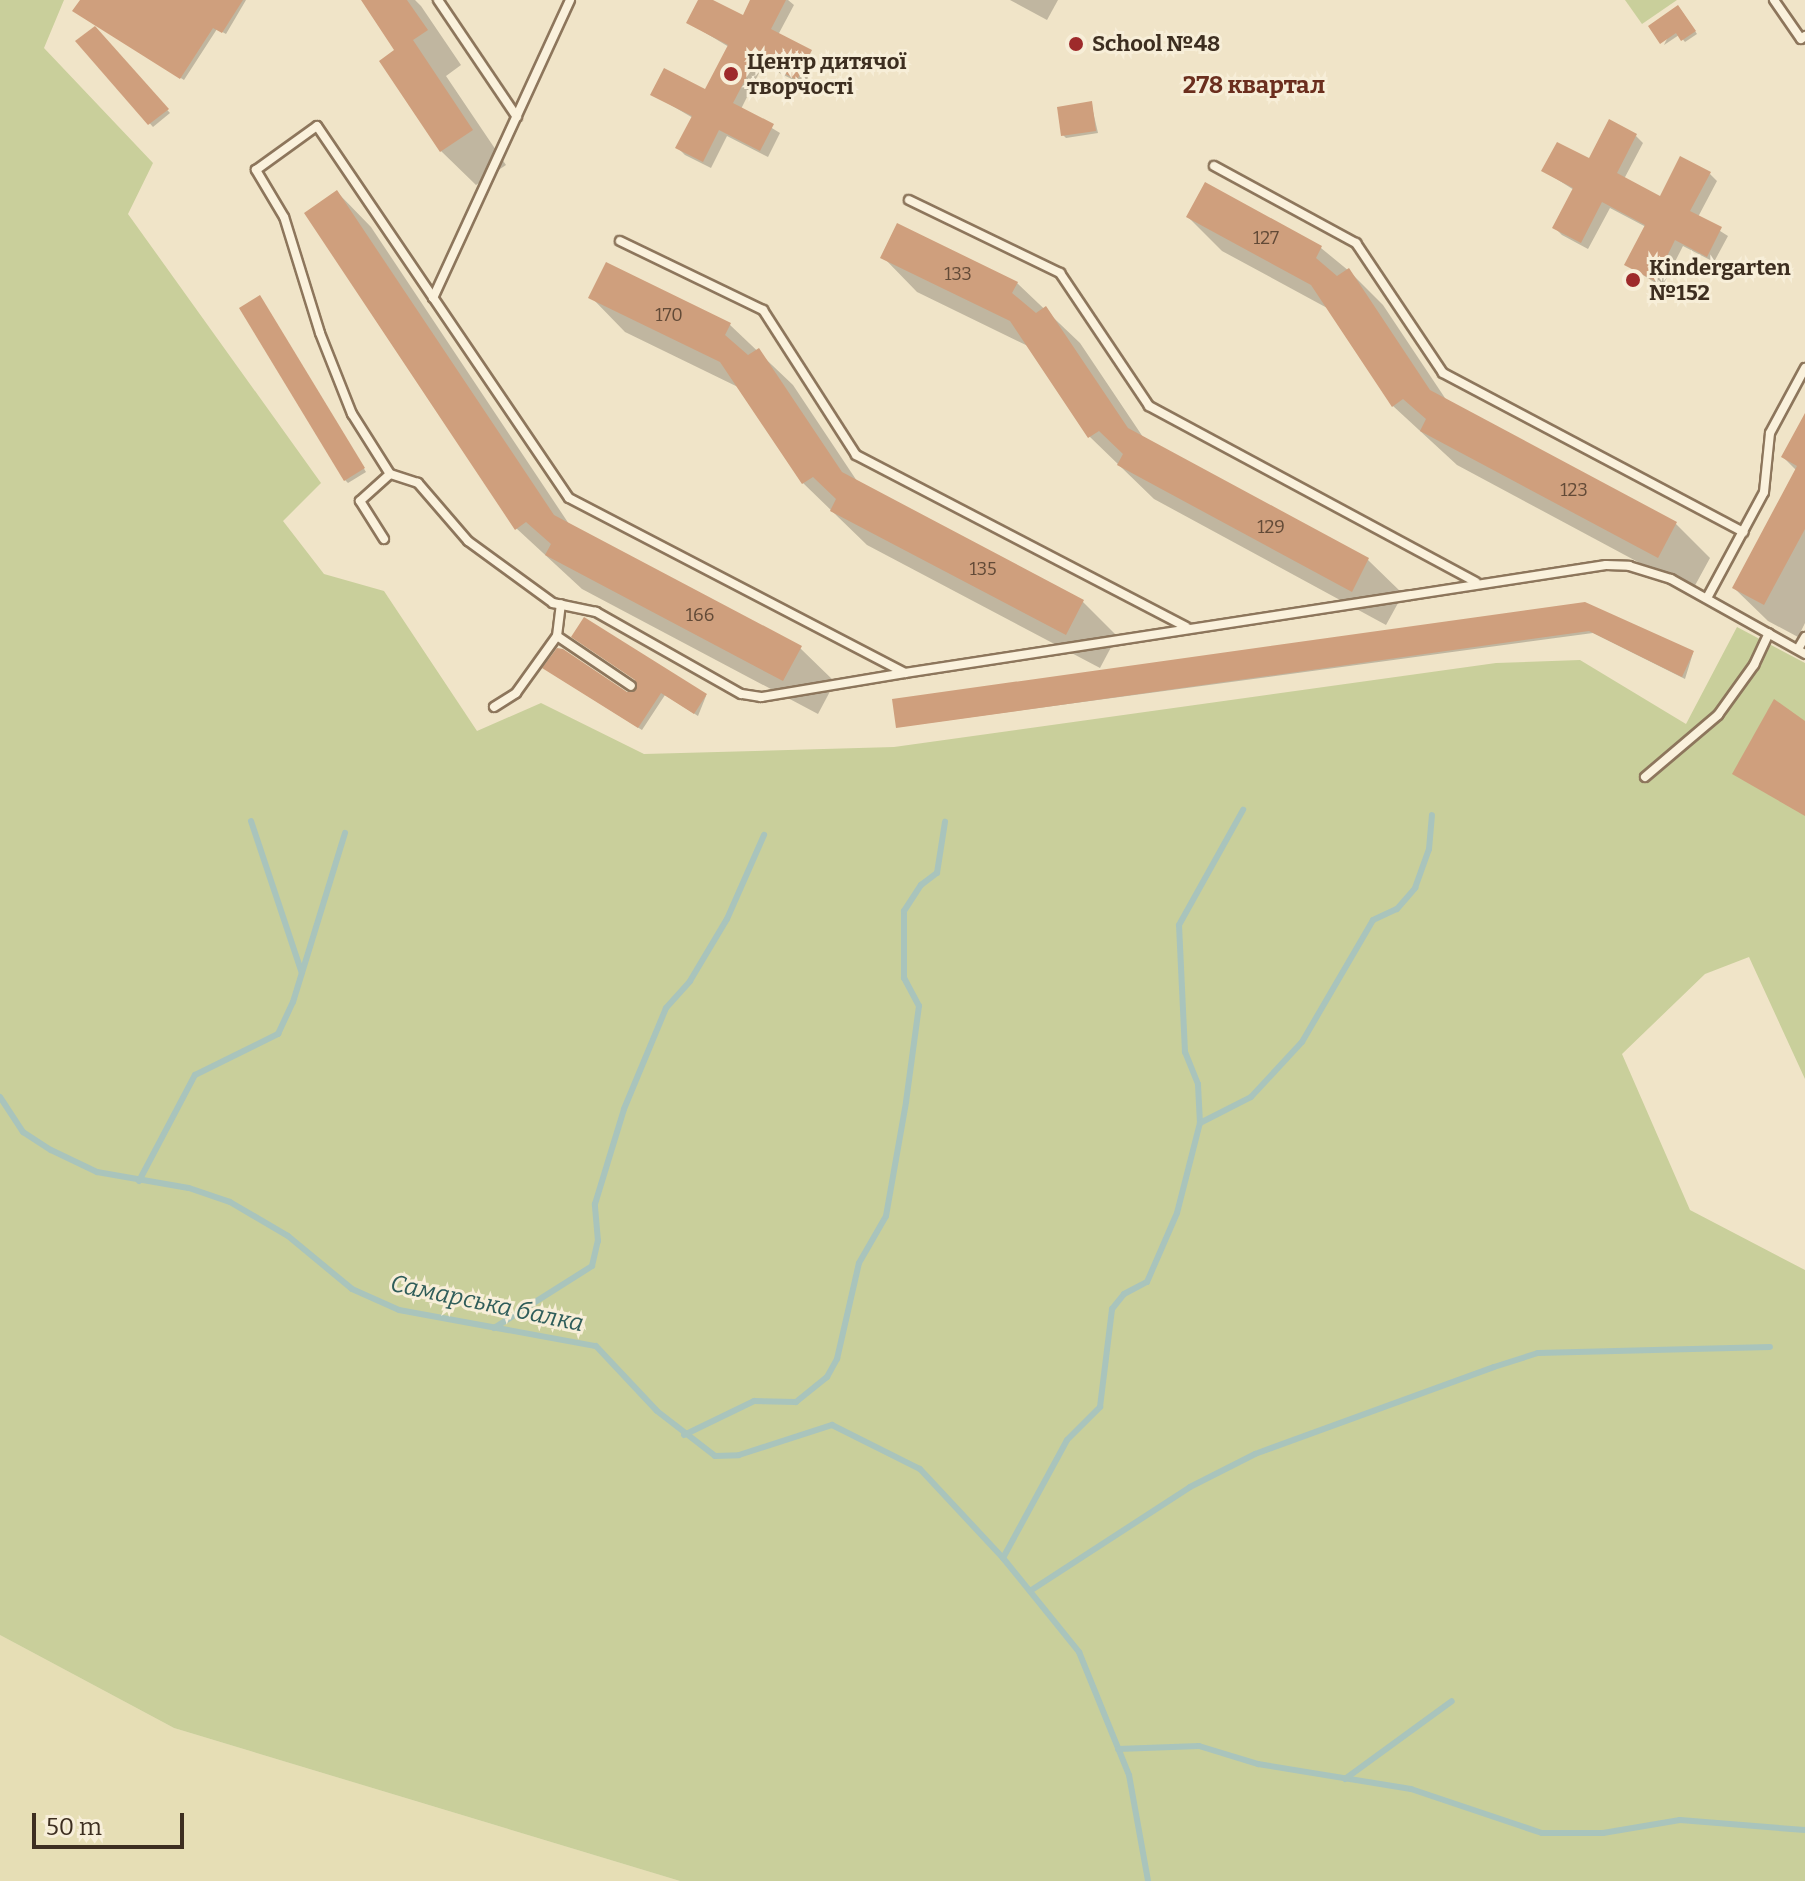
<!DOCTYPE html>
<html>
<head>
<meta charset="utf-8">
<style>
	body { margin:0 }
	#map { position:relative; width:1805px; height:1881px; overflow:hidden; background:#f0e4c8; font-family:Bitter,serif }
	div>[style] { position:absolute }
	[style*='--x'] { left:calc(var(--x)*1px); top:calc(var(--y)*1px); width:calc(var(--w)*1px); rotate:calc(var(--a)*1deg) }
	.farmland>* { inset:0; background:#e6deb5 }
	.green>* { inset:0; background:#c9cf9b }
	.shadow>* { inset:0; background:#0003 }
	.stream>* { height:6px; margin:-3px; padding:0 3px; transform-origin:3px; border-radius:3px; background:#a9c4bc }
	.building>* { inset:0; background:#cf9f7d }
	.roads { filter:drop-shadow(2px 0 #8d765c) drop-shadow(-2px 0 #8d765c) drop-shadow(0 2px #8d765c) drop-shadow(0 -2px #8d765c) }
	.lane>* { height:8px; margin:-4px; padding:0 4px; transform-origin:4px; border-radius:4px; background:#faf1dc }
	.dots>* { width:22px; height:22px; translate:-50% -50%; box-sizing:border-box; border:4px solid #f7eed8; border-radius:50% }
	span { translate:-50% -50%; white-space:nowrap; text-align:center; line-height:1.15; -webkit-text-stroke:6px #f7eed8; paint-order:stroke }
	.number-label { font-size:18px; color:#624a37 }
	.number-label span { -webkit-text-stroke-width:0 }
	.poi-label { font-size:22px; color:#3d2e20; font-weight:700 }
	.left { translate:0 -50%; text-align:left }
	.neighbourhood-label { font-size:24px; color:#6b2e1e; font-weight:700 }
	.water-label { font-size:24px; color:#2f5d5a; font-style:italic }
	.scale { position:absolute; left:32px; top:1813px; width:152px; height:36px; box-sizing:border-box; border:4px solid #3d2e20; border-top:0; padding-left:10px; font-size:24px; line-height:28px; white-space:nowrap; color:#3d2e20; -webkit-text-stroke:6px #f7eed8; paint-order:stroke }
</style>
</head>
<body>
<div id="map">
	<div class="farmland">
		<i style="clip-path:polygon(0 1635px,174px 1728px,680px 1881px,0 1881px)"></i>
	</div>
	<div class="green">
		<i style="clip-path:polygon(0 0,64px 0,44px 48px,153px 163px,128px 214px,321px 483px,283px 521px,324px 574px,384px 591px,477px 731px,541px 703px,644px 754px,894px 747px,1496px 663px,1580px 660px,1686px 724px,1737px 627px,1805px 663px,1805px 1079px,1749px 957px,1705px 974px,1622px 1054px,1690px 1210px,1805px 1270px,1805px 1881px,680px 1881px,174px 1728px,0 1635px)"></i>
		<i style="clip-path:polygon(1625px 0,1677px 0,1642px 24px)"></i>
	</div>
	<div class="shadow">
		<i style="clip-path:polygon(82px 0,246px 0,226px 34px,217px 29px,184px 80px,78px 14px)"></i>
		<i style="clip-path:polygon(364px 0,415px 0,421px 6px,461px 65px,446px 76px,506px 165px,476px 185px,441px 151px,381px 61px,397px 51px)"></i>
		<i style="clip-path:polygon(700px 0,744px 17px,753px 0,788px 0,794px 5px,778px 35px,818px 59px,804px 85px,763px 65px,741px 109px,780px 133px,768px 157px,727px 136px,711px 168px,685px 155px,678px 148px,693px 118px,652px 94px,706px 91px,729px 47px,689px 23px)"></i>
		<i style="clip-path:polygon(1010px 0,1058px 0,1047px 20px)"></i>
		<i style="clip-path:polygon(1681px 10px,1697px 34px,1685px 42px,1679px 35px,1664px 45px)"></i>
		<i style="clip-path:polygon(95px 29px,170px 113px,153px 127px,78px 41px)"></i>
		<i style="clip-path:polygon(1091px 103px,1098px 133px,1066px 138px,1063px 135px)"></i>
		<i style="clip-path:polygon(1636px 136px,1643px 143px,1624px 179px,1661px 198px,1710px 174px,1717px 181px,1698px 217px,1728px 236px,1714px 262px,1683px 246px,1662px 287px,1627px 265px,1646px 227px,1610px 208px,1588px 249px,1562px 235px,1555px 228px,1574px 190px,1544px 171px,1589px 161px)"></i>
		<i style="clip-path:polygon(1206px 185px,1321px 248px,1349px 271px,1383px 305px,1447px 401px,1676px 524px,1710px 558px,1692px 591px,1457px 465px,1393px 406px,1329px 309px,1222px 251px,1188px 217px)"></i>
		<i style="clip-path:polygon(337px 192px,371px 227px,571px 527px,800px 648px,835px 682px,818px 714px,582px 589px,516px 528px)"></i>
		<i style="clip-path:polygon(883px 257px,1017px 283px,1080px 343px,1145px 440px,1368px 560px,1403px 594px,1386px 625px,1154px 499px,1090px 437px,1030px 347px,917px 292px)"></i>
		<i style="clip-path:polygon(591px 297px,729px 324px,793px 385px,859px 484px,1083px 602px,1117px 636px,1100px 668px,867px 545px,803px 483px,740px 388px,625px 332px)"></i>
		<i style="clip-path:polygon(262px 301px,366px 472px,348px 483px,345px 480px)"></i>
		<i style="clip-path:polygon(1805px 417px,1805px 623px,1798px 637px,1768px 621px,1734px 588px,1797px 471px,1783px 457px)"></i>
		<i style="clip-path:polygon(1585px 604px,1693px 653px,1685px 679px,1593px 633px,898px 727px)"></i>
		<i style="clip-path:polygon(586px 620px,706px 696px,698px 716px,665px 695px,642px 730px,548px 671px,627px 694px,639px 692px,637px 681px)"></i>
	</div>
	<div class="stream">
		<i style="--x:251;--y:821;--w:160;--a:71.5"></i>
		<i style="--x:0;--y:1097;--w:42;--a:56.7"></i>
		<i style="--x:23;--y:1132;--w:33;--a:33"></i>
		<i style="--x:51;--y:1150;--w:51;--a:25.6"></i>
		<i style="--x:97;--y:1172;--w:93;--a:9.9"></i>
		<i style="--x:189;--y:1188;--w:43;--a:18.9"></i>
		<i style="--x:230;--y:1202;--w:67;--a:30.4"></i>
		<i style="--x:288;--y:1236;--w:83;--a:39.6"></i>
		<i style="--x:352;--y:1289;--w:51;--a:24.1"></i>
		<i style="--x:399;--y:1310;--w:200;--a:10.4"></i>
		<i style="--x:596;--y:1346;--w:89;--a:46.8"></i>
		<i style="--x:657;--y:1411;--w:73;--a:37.8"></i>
		<i style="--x:715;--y:1456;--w:24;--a:-2"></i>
		<i style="--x:739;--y:1455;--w:98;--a:-17.9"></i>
		<i style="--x:832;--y:1425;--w:98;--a:26.6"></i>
		<i style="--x:920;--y:1469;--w:122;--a:47"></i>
		<i style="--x:1003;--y:1558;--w:121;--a:51"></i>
		<i style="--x:1079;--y:1652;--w:133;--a:67.9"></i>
		<i style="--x:1129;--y:1775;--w:108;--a:79.8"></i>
		<i style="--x:1200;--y:1123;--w:39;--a:-93"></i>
		<i style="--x:1198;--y:1084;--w:35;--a:-112"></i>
		<i style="--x:1185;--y:1052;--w:127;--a:-92.7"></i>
		<i style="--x:1179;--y:925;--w:132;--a:-60.9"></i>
		<i style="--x:139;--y:1181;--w:120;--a:-62.2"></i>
		<i style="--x:195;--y:1075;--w:93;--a:-26.3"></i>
		<i style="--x:278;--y:1034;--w:35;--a:-65"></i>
		<i style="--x:293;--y:1002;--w:177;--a:-72.9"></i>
		<i style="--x:494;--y:1328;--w:116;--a:-32.3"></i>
		<i style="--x:592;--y:1266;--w:26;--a:-77"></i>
		<i style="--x:598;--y:1241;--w:37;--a:-95"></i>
		<i style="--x:595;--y:1204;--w:99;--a:-73"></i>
		<i style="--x:624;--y:1109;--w:109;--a:-67.4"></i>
		<i style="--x:666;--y:1008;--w:36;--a:-48"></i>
		<i style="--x:690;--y:981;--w:72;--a:-59.2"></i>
		<i style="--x:727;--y:919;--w:92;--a:-66.2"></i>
		<i style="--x:684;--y:1435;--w:78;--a:-25.9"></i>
		<i style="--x:754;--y:1401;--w:42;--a:1.4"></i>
		<i style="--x:796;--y:1402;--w:40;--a:-39"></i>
		<i style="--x:827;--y:1377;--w:21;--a:-61"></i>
		<i style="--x:837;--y:1359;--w:98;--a:-77.1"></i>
		<i style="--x:859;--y:1263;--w:54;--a:-60.1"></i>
		<i style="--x:886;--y:1216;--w:116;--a:-80"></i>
		<i style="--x:906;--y:1102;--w:97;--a:-82.3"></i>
		<i style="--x:919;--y:1006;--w:32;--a:-118"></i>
		<i style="--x:904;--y:978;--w:67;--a:-90"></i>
		<i style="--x:904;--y:911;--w:31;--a:-57"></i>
		<i style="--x:921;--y:885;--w:20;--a:-37"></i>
		<i style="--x:937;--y:873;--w:52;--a:-81.1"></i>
		<i style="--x:1003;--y:1558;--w:134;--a:-61.5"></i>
		<i style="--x:1067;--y:1440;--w:47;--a:-45"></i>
		<i style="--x:1100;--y:1407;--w:99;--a:-83"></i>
		<i style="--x:1112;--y:1309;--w:19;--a:-51"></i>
		<i style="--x:1124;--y:1294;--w:26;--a:-28"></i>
		<i style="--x:1147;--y:1282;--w:75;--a:-66.5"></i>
		<i style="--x:1177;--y:1213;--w:93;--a:-75.7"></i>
		<i style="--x:1200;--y:1123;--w:57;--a:-27"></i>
		<i style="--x:1251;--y:1097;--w:75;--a:-47.2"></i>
		<i style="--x:1302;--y:1042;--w:141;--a:-59.8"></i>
		<i style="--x:1373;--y:920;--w:26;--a:-25"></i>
		<i style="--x:1397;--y:909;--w:28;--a:-49"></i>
		<i style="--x:1415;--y:888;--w:41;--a:-70.3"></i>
		<i style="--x:1429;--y:849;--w:34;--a:-85"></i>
		<i style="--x:1030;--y:1591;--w:191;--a:-33"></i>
		<i style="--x:1190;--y:1487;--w:73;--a:-26.9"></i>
		<i style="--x:1255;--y:1454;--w:254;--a:-20"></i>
		<i style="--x:1494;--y:1367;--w:46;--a:-17.7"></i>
		<i style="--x:1538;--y:1353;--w:232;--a:-1.5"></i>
		<i style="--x:1118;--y:1749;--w:81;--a:-2.1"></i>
		<i style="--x:1199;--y:1746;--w:62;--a:17"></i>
		<i style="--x:1258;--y:1764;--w:155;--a:9.3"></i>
		<i style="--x:1411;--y:1789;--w:138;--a:18.6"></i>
		<i style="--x:1542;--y:1833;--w:61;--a:0"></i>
		<i style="--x:1603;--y:1833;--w:78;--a:-9.6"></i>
		<i style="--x:1680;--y:1820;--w:125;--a:4.6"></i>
		<i style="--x:1345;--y:1779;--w:132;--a:-36.1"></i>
	</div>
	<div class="building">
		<i style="clip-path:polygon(80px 0,243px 0,222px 33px,213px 28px,180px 79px,72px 11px)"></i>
		<i style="clip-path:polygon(361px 0,407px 0,428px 30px,413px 40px,473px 130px,440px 152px,379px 61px,394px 50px)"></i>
		<i style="clip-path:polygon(698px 0,713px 0,743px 15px,750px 0,786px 0,771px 29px,812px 50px,797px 80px,756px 59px,733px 103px,774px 124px,760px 151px,719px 130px,703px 162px,675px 148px,692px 116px,650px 95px,664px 68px,705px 89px,728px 45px,686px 23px)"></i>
		<i style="clip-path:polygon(1678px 5px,1696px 31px,1681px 41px,1676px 33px,1660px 44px,1648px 26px)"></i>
		<i style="clip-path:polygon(95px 26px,169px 109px,148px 125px,75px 41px)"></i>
		<i style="clip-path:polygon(1092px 101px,1096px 131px,1061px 136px,1057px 107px)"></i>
		<i style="clip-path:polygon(1609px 119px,1637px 134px,1617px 173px,1660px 196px,1680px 156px,1711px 172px,1690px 211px,1722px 227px,1707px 257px,1675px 240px,1655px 281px,1624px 265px,1645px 225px,1602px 202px,1581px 243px,1552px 228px,1573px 188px,1541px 171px,1557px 142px,1589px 158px)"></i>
		<i style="clip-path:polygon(1205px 182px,1322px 246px,1316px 258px,1337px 276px,1349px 268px,1430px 390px,1677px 522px,1658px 558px,1420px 431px,1426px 419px,1403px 399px,1392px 407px,1311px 285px,1186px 217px)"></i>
		<i style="clip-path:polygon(337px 190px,554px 515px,802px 646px,783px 681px,545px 555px,551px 544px,526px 522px,515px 530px,304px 213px)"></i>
		<i style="clip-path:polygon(897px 223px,1018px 282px,1012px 293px,1036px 313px,1046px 306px,1128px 428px,1369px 558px,1352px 592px,1117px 465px,1123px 454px,1099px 431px,1088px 438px,1010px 321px,880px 258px)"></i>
		<i style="clip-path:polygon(606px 262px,731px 323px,725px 335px,748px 355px,759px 348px,842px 472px,1084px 600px,1066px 635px,830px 511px,836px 499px,813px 477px,802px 484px,720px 362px,588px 298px)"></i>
		<i style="clip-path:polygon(260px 295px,365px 468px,344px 481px,239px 308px)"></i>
		<i style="clip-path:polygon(1805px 413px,1805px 529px,1764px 605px,1732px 588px,1797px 466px,1781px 457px)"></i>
		<i style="clip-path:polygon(1585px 602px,1694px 651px,1682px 677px,1589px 631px,896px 728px,892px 699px)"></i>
		<i style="clip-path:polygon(584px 617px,707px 694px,694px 714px,661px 693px,638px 728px,542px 668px,557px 648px,563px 649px,627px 692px,636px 690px,635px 680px,571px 637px)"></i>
		<i style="clip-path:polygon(1774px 699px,1805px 721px,1805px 816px,1732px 774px)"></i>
	</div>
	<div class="roads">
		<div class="lane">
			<i style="--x:438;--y:0;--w:141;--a:56"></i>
			<i style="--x:1774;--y:0;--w:47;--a:55.3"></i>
			<i style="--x:1801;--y:39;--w:5;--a:-37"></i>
			<i style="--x:317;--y:126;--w:449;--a:55.9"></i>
			<i style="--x:569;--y:498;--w:379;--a:27.5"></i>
			<i style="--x:905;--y:673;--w:146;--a:170.5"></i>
			<i style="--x:761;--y:697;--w:20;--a:-171"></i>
			<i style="--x:741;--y:694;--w:167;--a:-150.5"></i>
			<i style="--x:596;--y:612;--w:44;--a:-168.2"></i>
			<i style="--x:553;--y:603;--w:105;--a:-143.9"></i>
			<i style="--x:468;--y:541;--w:77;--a:-130.8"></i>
			<i style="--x:418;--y:483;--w:29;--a:-162"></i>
			<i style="--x:390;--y:474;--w:71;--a:-122.3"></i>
			<i style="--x:352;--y:414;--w:87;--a:-111.6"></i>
			<i style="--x:320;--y:333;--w:121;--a:-107.2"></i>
			<i style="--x:284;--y:217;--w:55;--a:-120.8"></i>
			<i style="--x:256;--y:170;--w:75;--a:-35.8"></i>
			<i style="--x:1214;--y:166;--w:162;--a:28.5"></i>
			<i style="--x:1356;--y:243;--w:156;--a:56.2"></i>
			<i style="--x:1443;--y:373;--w:340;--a:27.9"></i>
			<i style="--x:909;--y:200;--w:168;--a:25.8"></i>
			<i style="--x:1060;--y:273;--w:160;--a:56.2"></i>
			<i style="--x:1149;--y:406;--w:371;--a:28.3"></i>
			<i style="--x:620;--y:241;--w:159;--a:25.8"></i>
			<i style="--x:763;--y:310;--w:172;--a:57.3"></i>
			<i style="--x:856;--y:455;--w:372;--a:27.5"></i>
			<i style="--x:433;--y:298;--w:328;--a:-65.3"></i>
			<i style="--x:384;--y:539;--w:45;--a:-122.3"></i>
			<i style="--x:360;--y:501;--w:40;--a:-42"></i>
			<i style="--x:1707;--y:598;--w:120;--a:-61.7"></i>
			<i style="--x:1764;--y:492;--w:59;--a:-84.2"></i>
			<i style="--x:1770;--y:433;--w:74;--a:-61.7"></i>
			<i style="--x:557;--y:636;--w:89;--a:34"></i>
			<i style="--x:1798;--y:649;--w:14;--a:-60"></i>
			<i style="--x:905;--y:673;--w:709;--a:-8.76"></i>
			<i style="--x:1606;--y:565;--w:23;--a:2"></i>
			<i style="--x:1629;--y:566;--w:44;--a:17.2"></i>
			<i style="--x:1671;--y:579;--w:154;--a:29.2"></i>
			<i style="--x:494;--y:707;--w:26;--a:-32"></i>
			<i style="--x:516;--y:693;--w:70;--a:-54.3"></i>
			<i style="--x:557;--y:636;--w:32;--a:-83"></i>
			<i style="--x:1645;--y:777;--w:96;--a:-40.3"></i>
			<i style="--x:1718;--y:715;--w:62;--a:-54.2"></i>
			<i style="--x:1754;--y:665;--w:35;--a:-65"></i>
		</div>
	</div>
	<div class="dots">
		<i style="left:1076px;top:44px;background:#9e2a2b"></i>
		<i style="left:731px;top:74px;background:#9e2a2b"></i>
		<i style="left:1633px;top:280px;background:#9e2a2b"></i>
	</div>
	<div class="number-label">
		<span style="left:1266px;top:238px">127</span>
		<span style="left:958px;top:274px">133</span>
		<span style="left:669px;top:315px">170</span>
		<span style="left:1574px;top:490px">123</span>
		<span style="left:1271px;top:527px">129</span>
		<span style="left:983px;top:569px">135</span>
		<span style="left:700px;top:615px">166</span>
	</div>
	<div class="poi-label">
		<span class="left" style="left:1092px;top:44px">School №48</span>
		<span class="left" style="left:747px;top:74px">Центр дитячої<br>творчості</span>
		<span class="left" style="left:1649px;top:280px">Kindergarten<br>№152</span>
	</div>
	<div class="neighbourhood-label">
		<span style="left:1254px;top:86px">278 квартал</span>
	</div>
	<div class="water-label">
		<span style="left:487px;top:1304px;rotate:12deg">Самарська балка</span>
	</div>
	<div class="scale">50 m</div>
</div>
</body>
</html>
